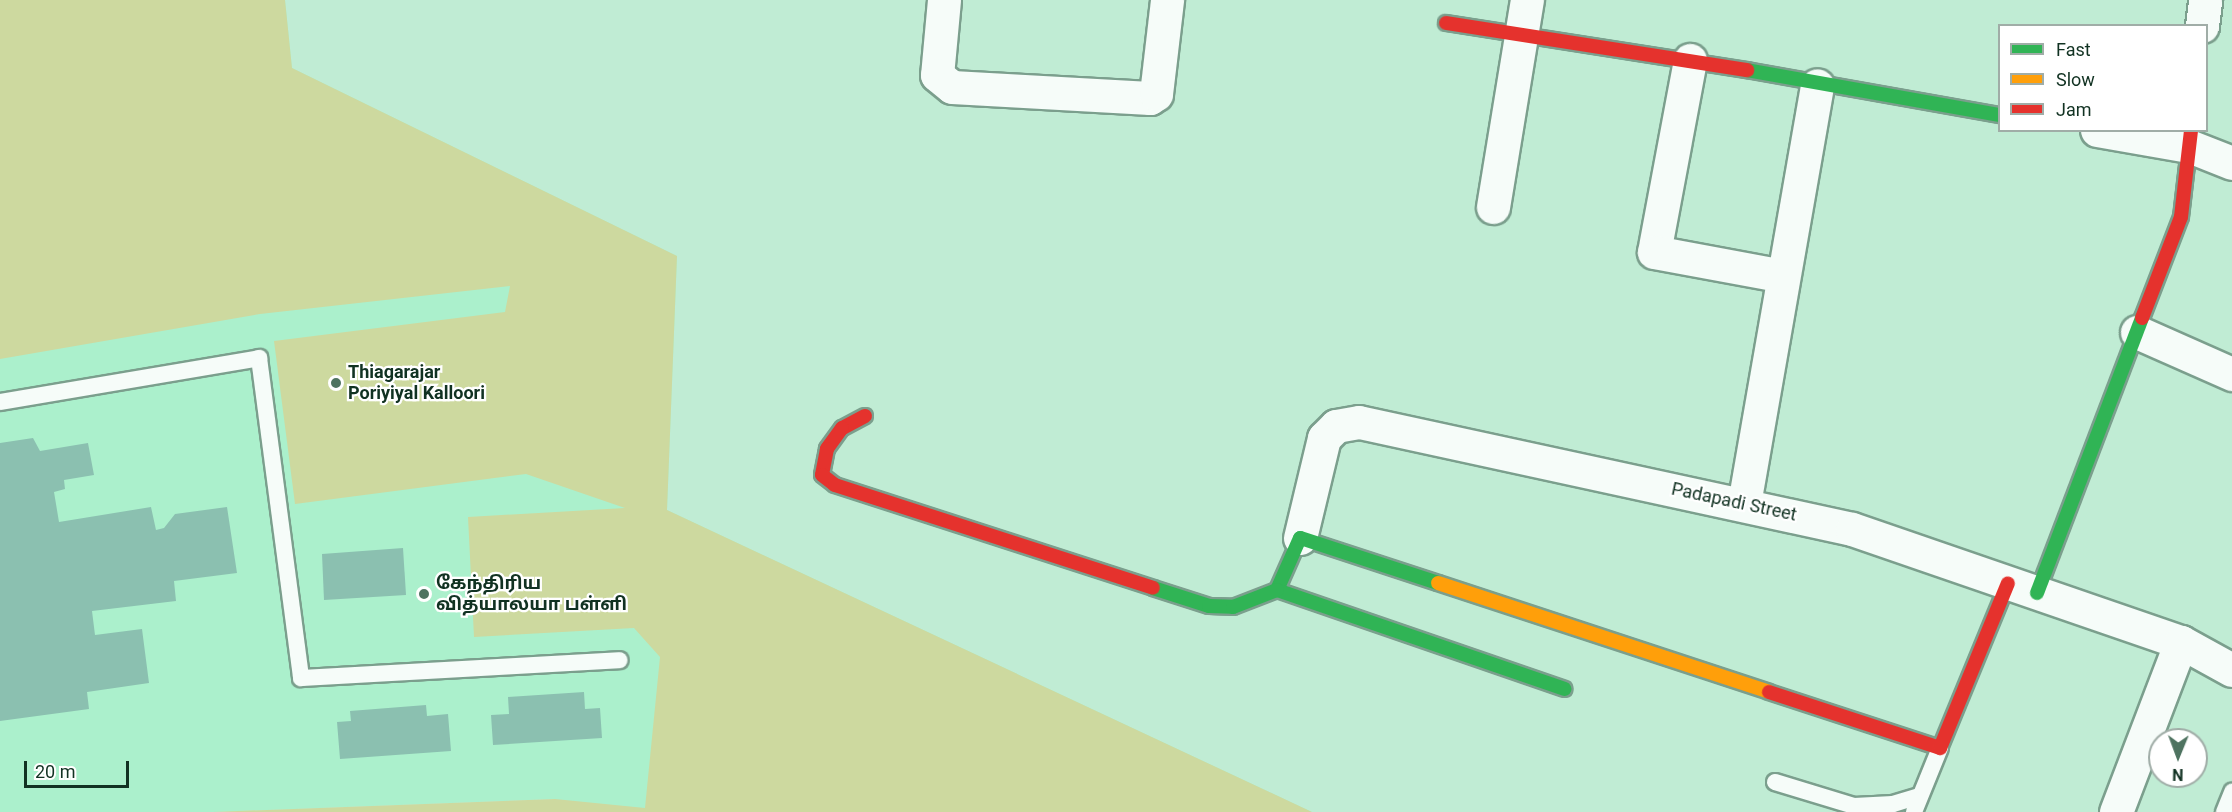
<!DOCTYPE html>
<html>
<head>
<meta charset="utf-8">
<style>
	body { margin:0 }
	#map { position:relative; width:2232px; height:812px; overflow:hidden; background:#c0ecd4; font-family:Roboto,"Noto Sans Tamil",sans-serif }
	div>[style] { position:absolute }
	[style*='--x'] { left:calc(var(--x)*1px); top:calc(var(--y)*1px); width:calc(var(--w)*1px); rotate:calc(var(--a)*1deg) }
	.built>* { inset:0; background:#abf0cc }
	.green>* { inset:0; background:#cdd99f }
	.building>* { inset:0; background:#8bc0b0 }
	.roads { filter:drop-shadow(2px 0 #7b9f8d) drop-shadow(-2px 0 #7b9f8d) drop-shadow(0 2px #7b9f8d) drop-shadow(0 -2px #7b9f8d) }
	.lane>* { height:16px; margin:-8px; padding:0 8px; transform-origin:8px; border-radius:8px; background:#f6fcf9 }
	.street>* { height:33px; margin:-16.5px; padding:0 16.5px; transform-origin:16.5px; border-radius:16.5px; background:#f6fcf9 }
	.fast>* { height:14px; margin:-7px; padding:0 7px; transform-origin:7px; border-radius:7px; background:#30b455 }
	.slow>* { height:14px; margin:-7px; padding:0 7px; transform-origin:7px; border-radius:7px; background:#ff9f0a }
	.jam>* { height:14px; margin:-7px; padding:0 7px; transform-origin:7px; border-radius:7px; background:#e5322d }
	.dots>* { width:16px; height:16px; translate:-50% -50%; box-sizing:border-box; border:3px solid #fff; border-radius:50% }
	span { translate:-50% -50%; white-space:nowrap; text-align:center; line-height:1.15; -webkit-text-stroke:4.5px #fff; paint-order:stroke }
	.poi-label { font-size:18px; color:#113222; font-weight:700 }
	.left { translate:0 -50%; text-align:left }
	.street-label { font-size:18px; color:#113222 }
	.legend { position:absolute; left:1998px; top:24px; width:210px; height:108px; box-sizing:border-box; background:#fff; border:2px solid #a0ada7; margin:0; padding:8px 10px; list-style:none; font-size:18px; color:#113222 }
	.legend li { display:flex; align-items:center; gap:12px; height:30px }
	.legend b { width:30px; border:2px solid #a0ada7 }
	.north { position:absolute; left:2148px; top:728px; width:60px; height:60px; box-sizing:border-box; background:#fff; border:2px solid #a0ada7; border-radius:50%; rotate:181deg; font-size:16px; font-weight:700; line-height:24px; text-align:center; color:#113222 }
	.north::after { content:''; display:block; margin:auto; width:21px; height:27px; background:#4e7360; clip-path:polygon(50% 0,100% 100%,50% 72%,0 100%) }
	.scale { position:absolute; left:24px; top:761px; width:105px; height:27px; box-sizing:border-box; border:3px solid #113222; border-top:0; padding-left:8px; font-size:18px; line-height:21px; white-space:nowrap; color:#113222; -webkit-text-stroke:4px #fff; paint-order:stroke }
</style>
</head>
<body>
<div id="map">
	<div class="built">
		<i style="clip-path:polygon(0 0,285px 0,292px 68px,677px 256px,667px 510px,1312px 812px,560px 812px,554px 799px,213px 812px,0 812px)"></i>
	</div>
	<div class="green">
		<i style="clip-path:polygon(0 0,285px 0,292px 68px,677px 256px,667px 510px,1312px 812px,213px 812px,555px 799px,645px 808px,660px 657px,634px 628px,474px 637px,468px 517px,625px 508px,526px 474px,295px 504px,274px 341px,505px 312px,510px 286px,260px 314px,0 359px)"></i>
	</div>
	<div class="building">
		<i style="clip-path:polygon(33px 438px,40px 451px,88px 443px,94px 475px,64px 480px,65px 489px,54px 492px,59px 522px,151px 507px,156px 530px,164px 528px,175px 514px,227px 507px,237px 573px,174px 581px,176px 601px,92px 611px,95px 635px,142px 629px,149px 683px,87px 692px,89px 709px,0 721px,0 443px)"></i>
		<i style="clip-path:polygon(403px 548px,406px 595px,324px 600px,322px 554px)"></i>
		<i style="clip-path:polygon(584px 692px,585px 709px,600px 708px,602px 738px,493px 745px,491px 715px,509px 714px,508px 697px)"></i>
		<i style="clip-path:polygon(426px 705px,427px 716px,448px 714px,451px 751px,340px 759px,337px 722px,351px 721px,350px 711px)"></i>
	</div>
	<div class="roads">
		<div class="lane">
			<i style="--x:0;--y:402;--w:263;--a:-9.6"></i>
			<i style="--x:259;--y:358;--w:323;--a:82.5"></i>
			<i style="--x:301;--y:678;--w:319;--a:-3.2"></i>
			<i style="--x:1775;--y:782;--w:83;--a:16.9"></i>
			<i style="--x:1854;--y:806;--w:39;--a:-3"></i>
			<i style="--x:1893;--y:804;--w:27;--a:-17"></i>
			<i style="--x:1914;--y:812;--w:69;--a:-67.9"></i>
			<i style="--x:2224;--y:812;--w:22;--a:-68"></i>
		</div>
		<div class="street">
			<i style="--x:944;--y:0;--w:75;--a:95.3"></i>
			<i style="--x:937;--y:75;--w:19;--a:39"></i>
			<i style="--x:952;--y:87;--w:198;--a:3.2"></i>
			<i style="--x:1150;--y:98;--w:7;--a:-34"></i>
			<i style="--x:1156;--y:94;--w:95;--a:-83.3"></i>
			<i style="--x:2202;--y:26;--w:26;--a:-83"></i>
			<i style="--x:1690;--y:60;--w:195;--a:100.6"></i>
			<i style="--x:1654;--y:252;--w:131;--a:10.5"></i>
			<i style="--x:2097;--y:130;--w:93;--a:9.9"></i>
			<i style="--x:2189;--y:146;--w:46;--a:21.6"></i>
			<i style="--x:1493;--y:207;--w:210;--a:-80.7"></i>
			<i style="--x:2137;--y:332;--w:104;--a:23.9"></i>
			<i style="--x:1744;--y:504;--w:425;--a:-80.1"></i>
			<i style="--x:1300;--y:538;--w:103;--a:-76.5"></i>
			<i style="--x:1324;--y:438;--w:17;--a:-45"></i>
			<i style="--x:1336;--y:426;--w:23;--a:-10"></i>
			<i style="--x:1359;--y:422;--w:504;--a:12.25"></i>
			<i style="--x:1852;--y:529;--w:348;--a:19"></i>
			<i style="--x:2181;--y:642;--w:58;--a:28.8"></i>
			<i style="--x:2116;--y:812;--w:182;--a:-69.1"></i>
		</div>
		<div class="fast">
			<i style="--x:1747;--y:70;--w:257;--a:10.1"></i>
			<i style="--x:1438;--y:583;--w:145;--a:-161.9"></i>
			<i style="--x:1300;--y:538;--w:57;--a:113.9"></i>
			<i style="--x:1277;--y:590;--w:304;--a:19"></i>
			<i style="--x:1153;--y:588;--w:59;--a:17.8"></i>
			<i style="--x:1209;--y:606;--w:24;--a:2"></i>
			<i style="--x:1233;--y:607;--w:47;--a:-21.1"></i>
			<i style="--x:2037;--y:593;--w:294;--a:-69.1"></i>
		</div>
		<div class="slow">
			<i style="--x:1438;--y:583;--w:348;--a:18.2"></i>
		</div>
		<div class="jam">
			<i style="--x:1446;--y:23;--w:305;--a:8.9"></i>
			<i style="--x:2142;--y:318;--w:108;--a:-68.9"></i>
			<i style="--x:2181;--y:217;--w:88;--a:-83.4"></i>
			<i style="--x:865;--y:416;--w:26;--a:152"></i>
			<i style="--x:842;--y:428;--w:26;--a:126"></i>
			<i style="--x:827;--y:449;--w:26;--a:101"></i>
			<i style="--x:822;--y:475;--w:16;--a:38"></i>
			<i style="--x:835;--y:485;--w:334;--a:17.9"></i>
			<i style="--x:1769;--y:692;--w:180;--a:18.1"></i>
			<i style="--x:1940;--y:748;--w:178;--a:-67.6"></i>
		</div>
	</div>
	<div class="dots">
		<i style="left:336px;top:383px;background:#4e7360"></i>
		<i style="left:424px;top:594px;background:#4e7360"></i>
	</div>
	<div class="poi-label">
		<span class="left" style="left:348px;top:383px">Thiagarajar<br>Poriyiyal Kalloori</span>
		<span class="left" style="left:436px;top:594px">கேந்திரிய<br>வித்யாலயா பள்ளி</span>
	</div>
	<div class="street-label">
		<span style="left:1734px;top:502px;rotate:12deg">Padapadi Street</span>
	</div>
	<ul class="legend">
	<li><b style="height:8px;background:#30b455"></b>Fast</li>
	<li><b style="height:8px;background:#ff9f0a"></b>Slow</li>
	<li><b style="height:8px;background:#e5322d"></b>Jam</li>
	</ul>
	<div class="north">N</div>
	<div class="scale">20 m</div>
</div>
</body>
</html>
